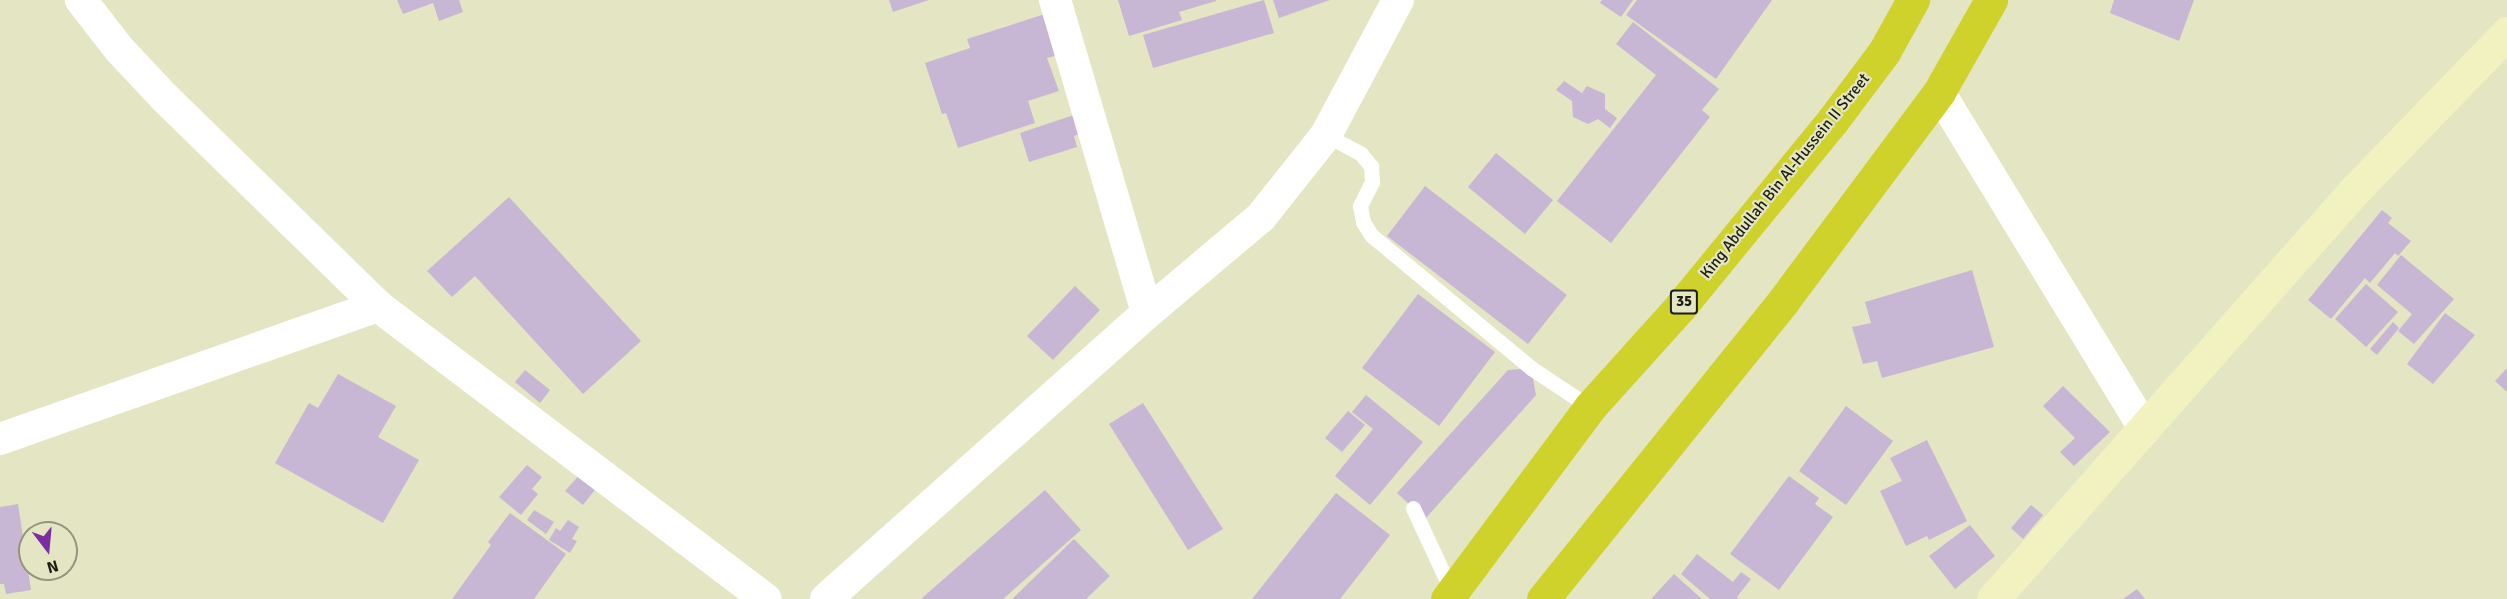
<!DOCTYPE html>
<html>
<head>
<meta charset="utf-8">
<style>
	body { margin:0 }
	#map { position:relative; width:2507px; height:599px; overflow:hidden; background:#e3e5c3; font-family:Signika,sans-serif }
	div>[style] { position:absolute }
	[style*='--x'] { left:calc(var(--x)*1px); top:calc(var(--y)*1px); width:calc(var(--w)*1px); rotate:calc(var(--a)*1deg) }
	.building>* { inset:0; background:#c8b7d4 }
	.lane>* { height:15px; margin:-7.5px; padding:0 7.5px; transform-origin:7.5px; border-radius:7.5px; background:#fff }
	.street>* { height:32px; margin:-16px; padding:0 16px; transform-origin:16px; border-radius:16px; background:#fff }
	.secondary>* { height:33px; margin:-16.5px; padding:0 16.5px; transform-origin:16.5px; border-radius:16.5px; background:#f1f2bf }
	.highway>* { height:33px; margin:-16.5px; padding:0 16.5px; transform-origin:16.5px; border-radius:16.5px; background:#cfd22b }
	span { translate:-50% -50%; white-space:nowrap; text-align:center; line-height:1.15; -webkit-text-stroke:4.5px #e3e5c3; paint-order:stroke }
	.shield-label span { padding:2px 4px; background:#e3e5c3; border:2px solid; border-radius:4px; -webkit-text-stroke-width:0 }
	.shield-label { font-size:15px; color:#1c1d11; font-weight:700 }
	.street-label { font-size:16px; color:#1c1d11 }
	.north { position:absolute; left:18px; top:521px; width:60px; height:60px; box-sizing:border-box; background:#e3e5c3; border:2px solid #93957c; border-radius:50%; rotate:164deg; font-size:16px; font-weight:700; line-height:24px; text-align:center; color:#1c1d11 }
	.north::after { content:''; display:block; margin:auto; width:21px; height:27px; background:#7a2ea0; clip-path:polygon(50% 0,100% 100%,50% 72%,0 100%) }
</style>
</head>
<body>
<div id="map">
	<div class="building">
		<i style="clip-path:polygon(397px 0,459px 0,463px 12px,439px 21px,433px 3px,403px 14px)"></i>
		<i style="clip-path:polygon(889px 0,929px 0,893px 12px)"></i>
		<i style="clip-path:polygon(1118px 0,1216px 0,1216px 1px,1179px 12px,1182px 20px,1129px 36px)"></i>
		<i style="clip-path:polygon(1264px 0,1274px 33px,1153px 68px,1143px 35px)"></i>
		<i style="clip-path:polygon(1273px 0,1330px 0,1279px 18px)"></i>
		<i style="clip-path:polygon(1602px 0,1633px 0,1621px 17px,1600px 3px)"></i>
		<i style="clip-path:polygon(1637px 0,1772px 0,1716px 79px,1626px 15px)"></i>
		<i style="clip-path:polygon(2114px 0,2194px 0,2179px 41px,2110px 13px)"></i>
		<i style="clip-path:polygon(1048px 13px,1061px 54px,1047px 58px,1059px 91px,1028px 101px,1035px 123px,958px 148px,946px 113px,942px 114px,925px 63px,970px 48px,967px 39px)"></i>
		<i style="clip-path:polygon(1633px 22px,1719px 89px,1702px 110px,1710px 117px,1611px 243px,1557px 201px,1656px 75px,1616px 44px)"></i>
		<i style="clip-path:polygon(1564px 81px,1582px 93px,1587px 86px,1605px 94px,1605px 109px,1617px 118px,1610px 128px,1598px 119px,1588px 124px,1573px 117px,1572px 101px,1556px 90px)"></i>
		<i style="clip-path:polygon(1074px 115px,1080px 134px,1074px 136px,1077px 147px,1029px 162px,1020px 133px)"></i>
		<i style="clip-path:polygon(1496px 153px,1553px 200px,1525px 234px,1468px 187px)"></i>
		<i style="clip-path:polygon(1425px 186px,1567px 295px,1528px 344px,1387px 236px)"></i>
		<i style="clip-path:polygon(509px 197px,641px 341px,583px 394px,475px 276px,452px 297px,427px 271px)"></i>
		<i style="clip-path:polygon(2382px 210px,2392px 218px,2388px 223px,2411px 241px,2398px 256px,2395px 253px,2370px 283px,2365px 278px,2331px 319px,2308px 300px)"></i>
		<i style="clip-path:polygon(2401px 255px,2454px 299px,2414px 344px,2398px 331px,2412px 314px,2377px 285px)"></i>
		<i style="clip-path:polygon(1972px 270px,1994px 347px,1882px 378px,1877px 361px,1863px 364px,1852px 327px,1871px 323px,1865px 302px)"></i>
		<i style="clip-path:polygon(2366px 284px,2398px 312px,2366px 347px,2335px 319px)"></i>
		<i style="clip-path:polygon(1075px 286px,1100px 310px,1053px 360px,1027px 336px)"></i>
		<i style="clip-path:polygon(1418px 294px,1495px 352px,1439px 426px,1362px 368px)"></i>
		<i style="clip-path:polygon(2445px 313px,2475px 335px,2433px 384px,2407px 364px)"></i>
		<i style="clip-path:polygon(2393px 322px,2399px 328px,2377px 355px,2370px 349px)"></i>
		<i style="clip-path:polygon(1531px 368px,1536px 395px,1425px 519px,1397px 493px,1508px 370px)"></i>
		<i style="clip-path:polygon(2507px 368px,2507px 392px,2495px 381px)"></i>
		<i style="clip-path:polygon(525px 370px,550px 390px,540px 403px,515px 382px)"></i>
		<i style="clip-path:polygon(338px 374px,396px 406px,378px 437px,419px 460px,383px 523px,275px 463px,309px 403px,318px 408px)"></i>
		<i style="clip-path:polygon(2063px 386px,2110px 432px,2074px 466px,2060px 452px,2075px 438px,2043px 406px)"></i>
		<i style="clip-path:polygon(1366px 395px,1423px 442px,1370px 505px,1335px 476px,1373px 429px,1352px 412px)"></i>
		<i style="clip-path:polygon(1143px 403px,1223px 529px,1188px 550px,1109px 424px)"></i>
		<i style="clip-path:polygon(1846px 406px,1893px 441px,1846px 505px,1799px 471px)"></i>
		<i style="clip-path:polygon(1348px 411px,1365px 425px,1342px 452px,1325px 438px)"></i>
		<i style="clip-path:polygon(1927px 440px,1967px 521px,1929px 540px,1927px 536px,1906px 546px,1880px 491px,1902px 481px,1890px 458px)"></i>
		<i style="clip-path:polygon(527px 465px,542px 477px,532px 489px,538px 494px,521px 515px,499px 497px)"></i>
		<i style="clip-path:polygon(582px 472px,598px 486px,583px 505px,565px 491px)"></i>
		<i style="clip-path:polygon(1789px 476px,1819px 498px,1815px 504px,1833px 517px,1779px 590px,1730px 554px)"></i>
		<i style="clip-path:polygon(1045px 490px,1081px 530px,1003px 599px,921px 599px)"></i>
		<i style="clip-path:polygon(1336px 493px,1390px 535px,1340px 599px,1252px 599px)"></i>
		<i style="clip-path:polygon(18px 504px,31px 590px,6px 594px,4px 584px,0 584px,0 507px)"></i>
		<i style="clip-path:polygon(2031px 505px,2043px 515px,2023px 539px,2011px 528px)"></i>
		<i style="clip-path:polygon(534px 510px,554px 522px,546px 534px,527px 520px)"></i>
		<i style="clip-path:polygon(510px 513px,566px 554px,534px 599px,452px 599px,491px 545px,488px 542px)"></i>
		<i style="clip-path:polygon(568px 520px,579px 527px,572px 539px,577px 541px,570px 553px,549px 540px,556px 528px,560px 531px)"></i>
		<i style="clip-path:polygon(1970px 525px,1995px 556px,1955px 589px,1929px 556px)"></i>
		<i style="clip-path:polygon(1074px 539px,1110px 576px,1086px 599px,1012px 599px)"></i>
		<i style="clip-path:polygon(1697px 554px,1733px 582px,1741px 572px,1751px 579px,1737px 597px,1739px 599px,1710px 599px,1681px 574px)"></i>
		<i style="clip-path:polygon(1674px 574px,1702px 599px,1651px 599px)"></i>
		<i style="clip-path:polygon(2137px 589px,2145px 599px,2123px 599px)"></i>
	</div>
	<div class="lane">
		<i style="--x:1326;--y:135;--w:40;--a:28"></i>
		<i style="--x:1361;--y:154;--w:16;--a:50"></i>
		<i style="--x:1371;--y:166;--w:16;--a:86"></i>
		<i style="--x:1372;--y:182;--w:27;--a:117"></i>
		<i style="--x:1360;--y:206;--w:16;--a:79"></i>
		<i style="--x:1363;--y:222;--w:15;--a:58"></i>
		<i style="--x:1371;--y:235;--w:208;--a:39.7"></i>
		<i style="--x:1531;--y:368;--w:71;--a:33.5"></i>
		<i style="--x:1413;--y:508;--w:93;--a:65.1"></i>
	</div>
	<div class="street">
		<i style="--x:81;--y:0;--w:62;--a:52.2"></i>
		<i style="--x:119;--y:49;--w:66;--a:46.8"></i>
		<i style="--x:164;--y:97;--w:299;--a:44.3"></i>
		<i style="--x:378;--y:306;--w:486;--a:37.1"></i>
		<i style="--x:1055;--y:0;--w:326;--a:73.6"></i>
		<i style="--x:1939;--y:92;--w:395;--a:58.6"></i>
		<i style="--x:0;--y:439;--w:401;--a:-19.4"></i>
		<i style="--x:826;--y:599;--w:430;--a:-41.7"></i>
		<i style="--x:1147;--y:313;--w:149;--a:-40.1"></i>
		<i style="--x:1261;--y:217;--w:105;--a:-51.6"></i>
		<i style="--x:1326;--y:135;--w:153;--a:-61.9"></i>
	</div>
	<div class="secondary">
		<i style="--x:1993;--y:599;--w:545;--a:-48.5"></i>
		<i style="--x:2354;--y:191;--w:220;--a:-45.9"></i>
	</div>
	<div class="highway">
		<i style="--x:1447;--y:599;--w:239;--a:-53.3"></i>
		<i style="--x:1590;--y:407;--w:135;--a:-48"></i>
		<i style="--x:1680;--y:307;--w:242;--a:-50.7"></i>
		<i style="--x:1833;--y:120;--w:85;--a:-53.1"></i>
		<i style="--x:1884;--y:52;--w:60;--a:-60.9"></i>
		<i style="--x:1543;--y:599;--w:384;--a:-51.1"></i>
		<i style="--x:1784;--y:300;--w:259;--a:-53.3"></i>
		<i style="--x:1939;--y:92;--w:106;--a:-60.5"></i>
	</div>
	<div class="shield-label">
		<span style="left:1684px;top:302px">35</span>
	</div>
	<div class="street-label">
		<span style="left:1785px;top:176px;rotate:-51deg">King Abdullah Bin Al-Hussein II Street</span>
	</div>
	<div class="north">N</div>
</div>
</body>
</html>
